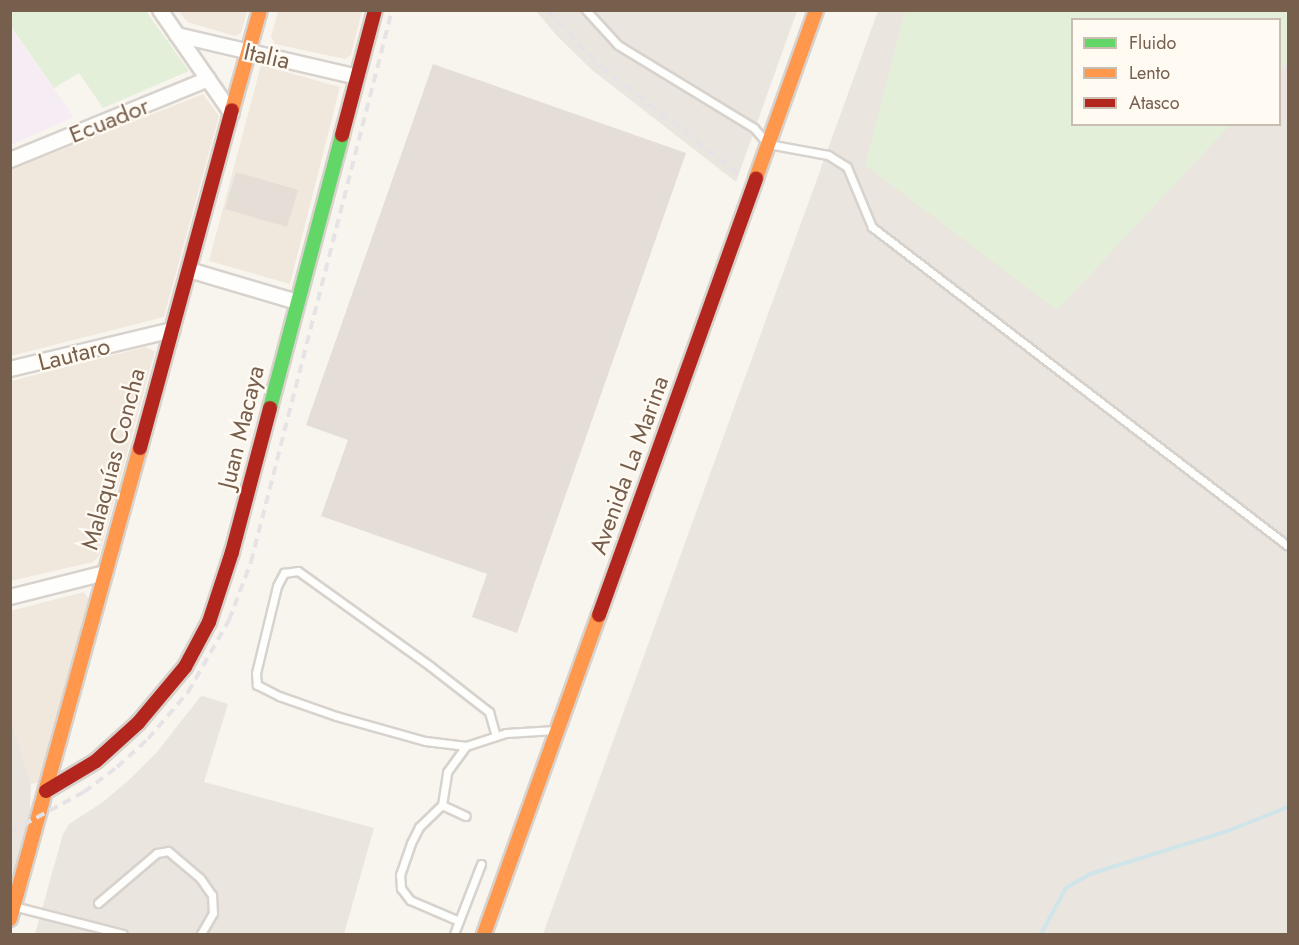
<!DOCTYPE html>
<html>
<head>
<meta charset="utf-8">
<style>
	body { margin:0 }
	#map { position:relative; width:1299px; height:945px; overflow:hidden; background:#f8f5ef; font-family:Jost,sans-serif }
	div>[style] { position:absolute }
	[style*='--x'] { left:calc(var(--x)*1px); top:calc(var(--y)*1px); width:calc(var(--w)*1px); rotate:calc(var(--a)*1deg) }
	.residential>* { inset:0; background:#f1e8dd }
	.industrial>* { inset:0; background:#ebe5df }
	.education>* { inset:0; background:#f6edf4 }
	.green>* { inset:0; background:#e4efda }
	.stream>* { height:4px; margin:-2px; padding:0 2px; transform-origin:2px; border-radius:2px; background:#d0e5e9 }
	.building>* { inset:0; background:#e5ded6 }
	.roads { filter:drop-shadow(2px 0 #d8d2cd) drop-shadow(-2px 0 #d8d2cd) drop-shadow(0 2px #d8d2cd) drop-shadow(0 -2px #d8d2cd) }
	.lane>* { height:7px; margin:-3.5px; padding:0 3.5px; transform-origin:3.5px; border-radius:3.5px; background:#fefefd }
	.street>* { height:14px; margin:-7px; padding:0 7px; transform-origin:7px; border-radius:7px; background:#fefefd }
	.fast>* { height:14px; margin:-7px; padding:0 7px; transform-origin:7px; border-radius:7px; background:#63d668 }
	.slow>* { height:14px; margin:-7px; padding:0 7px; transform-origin:7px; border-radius:7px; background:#ff974d }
	.jam>* { height:14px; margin:-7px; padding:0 7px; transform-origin:7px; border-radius:7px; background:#b3261e }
	.rail>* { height:4px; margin-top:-2px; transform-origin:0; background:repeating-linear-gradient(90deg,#e6e3e6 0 9px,transparent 0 15px) }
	span { translate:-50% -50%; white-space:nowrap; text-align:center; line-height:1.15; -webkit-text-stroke:4.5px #fffaf2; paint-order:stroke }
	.street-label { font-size:24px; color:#775f4e }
	.frame { position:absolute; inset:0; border:12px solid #775f4e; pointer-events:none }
	.legend { position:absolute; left:1071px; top:18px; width:210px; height:108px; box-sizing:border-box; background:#fffaf2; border:2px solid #c9bcb0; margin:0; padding:8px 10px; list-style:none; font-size:18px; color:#775f4e }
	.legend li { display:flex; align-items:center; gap:12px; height:30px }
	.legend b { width:30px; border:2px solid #c9bcb0 }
</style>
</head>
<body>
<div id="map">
	<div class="residential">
		<i style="clip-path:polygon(179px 11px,247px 11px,241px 33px,235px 36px,187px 22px)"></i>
		<i style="clip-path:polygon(278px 11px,362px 11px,351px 55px,345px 59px,275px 44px,271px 37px)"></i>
		<i style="clip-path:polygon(261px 65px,340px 87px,290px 284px,209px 261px)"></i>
		<i style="clip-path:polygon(203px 94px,219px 116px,164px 317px,11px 356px,11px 170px)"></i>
		<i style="clip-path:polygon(145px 347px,155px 351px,99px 556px,93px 562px,11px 581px,11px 381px)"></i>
		<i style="clip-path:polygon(84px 592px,89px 600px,40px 782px,31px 784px,11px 719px,10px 611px)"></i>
	</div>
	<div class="industrial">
		<i style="clip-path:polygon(536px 11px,797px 11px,736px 182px,592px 70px,557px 36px)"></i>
		<i style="clip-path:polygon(evenodd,878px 11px,1288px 11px,1288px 934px,543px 934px,878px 11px,1072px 20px,1280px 20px,1280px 124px,1072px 124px,1072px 20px)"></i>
		<i style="clip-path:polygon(203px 696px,228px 704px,204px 782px,374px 828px,344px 934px,35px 934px,63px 834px,69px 824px,103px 802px,130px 779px,157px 752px,200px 697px)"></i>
		<i style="clip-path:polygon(11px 719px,31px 784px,29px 835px,11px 904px)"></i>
	</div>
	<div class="education">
		<i style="clip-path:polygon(10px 27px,74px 117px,11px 145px,10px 145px)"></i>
	</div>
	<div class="green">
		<i style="clip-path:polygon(10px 11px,146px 11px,189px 71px,103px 108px,79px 73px,54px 88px,11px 27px)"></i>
		<i style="clip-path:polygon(905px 11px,1288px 11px,1288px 62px,1280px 71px,1280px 20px,1072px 20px,1072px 124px,1230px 125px,1057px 310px,865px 165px)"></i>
	</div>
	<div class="stream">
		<i style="--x:1041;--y:934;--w:52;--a:-61.5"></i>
		<i style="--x:1066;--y:888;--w:28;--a:-30"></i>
		<i style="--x:1090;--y:874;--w:147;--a:-17.4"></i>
		<i style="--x:1230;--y:830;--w:62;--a:-21.6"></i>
	</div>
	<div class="building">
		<i style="clip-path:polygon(433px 64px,686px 153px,517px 633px,472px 617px,487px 574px,321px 516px,348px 440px,306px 425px)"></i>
		<i style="clip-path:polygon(236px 172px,298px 190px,287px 227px,225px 209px)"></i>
	</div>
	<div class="roads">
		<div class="lane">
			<i style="--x:586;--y:10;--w:47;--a:47.6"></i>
			<i style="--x:618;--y:45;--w:159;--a:31.4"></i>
			<i style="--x:754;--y:128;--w:21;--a:49"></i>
			<i style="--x:768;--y:144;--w:61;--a:10.4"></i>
			<i style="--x:828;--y:155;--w:22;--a:32"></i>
			<i style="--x:847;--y:167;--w:65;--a:67.4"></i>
			<i style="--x:872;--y:227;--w:524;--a:37.48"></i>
			<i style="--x:466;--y:746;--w:41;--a:-173"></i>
			<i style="--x:425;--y:741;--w:92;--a:-164.3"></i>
			<i style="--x:336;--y:716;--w:60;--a:-160.7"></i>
			<i style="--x:279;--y:696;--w:25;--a:-153"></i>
			<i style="--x:257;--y:685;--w:12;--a:-95"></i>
			<i style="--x:256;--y:673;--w:89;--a:-76.4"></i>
			<i style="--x:277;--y:586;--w:15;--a:-62"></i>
			<i style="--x:284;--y:573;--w:14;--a:-8"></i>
			<i style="--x:298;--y:571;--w:163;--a:35.7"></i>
			<i style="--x:430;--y:666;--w:75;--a:37.9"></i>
			<i style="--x:489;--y:712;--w:25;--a:74"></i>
			<i style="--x:442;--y:805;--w:26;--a:25"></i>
			<i style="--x:98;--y:903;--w:77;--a:-40.3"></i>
			<i style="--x:157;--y:853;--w:11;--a:-10"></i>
			<i style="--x:168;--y:851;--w:42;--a:40.2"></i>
			<i style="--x:200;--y:878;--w:21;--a:55"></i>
			<i style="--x:212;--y:895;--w:18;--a:87"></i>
			<i style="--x:213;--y:913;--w:24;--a:120"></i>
			<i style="--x:17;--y:907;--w:109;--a:14.3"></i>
			<i style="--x:459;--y:921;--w:53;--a:-156.8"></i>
			<i style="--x:410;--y:900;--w:15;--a:-127"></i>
			<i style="--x:401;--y:888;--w:13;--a:-94"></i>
			<i style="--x:400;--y:875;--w:34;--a:-71"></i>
			<i style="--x:411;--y:843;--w:18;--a:-63"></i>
			<i style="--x:419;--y:827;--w:32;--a:-44"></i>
			<i style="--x:442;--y:805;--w:33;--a:-81"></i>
			<i style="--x:447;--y:772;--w:32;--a:-54"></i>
			<i style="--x:466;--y:746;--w:42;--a:-18"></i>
			<i style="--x:506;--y:733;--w:49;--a:-3.5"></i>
			<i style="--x:454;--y:934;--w:75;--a:-68.9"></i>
		</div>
		<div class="street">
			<i style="--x:160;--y:10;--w:126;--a:55.3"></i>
			<i style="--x:177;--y:35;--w:185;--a:13.1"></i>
			<i style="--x:10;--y:160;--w:214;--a:-22.2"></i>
			<i style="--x:189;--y:270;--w:113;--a:16.5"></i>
			<i style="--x:10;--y:369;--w:167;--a:-13.5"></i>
			<i style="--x:10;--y:597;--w:98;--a:-14.2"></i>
		</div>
		<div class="fast">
			<i style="--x:270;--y:408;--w:282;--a:-75.2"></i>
		</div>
		<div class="slow">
			<i style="--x:232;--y:110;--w:104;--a:-74.4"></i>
			<i style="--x:756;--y:178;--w:178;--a:-70.3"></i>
			<i style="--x:10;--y:919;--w:489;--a:-74.6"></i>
			<i style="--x:484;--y:934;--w:339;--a:-70.2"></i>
		</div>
		<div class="jam">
			<i style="--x:342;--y:135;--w:129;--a:-75.2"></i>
			<i style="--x:140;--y:448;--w:350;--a:-74.8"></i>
			<i style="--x:599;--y:615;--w:464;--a:-70.2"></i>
			<i style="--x:46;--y:791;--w:58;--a:-31"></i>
			<i style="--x:96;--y:761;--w:57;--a:-42.1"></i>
			<i style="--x:138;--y:723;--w:73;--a:-50"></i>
			<i style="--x:185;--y:667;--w:51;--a:-61.9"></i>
			<i style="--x:209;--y:622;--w:74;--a:-71.8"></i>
			<i style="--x:232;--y:552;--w:149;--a:-75.2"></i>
		</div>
	</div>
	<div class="rail">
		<i style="--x:547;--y:10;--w:79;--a:46.5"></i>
		<i style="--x:601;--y:67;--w:175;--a:37.8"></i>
		<i style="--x:10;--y:832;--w:84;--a:-28.4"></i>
		<i style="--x:84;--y:792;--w:41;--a:-37.1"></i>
		<i style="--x:117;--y:767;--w:42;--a:-42.1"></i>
		<i style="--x:148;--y:739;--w:62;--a:-49.6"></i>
		<i style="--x:188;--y:692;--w:83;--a:-60.3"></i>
		<i style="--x:229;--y:620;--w:62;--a:-69.2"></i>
		<i style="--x:251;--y:562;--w:570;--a:-75.67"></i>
	</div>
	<div class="street-label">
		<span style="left:267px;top:56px;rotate:13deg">Italia</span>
		<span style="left:109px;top:120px;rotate:-22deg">Ecuador</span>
		<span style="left:74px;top:354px;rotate:-14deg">Lautaro</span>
		<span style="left:241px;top:427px;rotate:-76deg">Juan Macaya</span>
		<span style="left:113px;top:459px;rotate:-75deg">Malaquías Concha</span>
		<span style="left:629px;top:465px;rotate:-70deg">Avenida La Marina</span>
	</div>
	<div class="frame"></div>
	<ul class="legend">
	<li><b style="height:8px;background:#63d668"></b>Fluido</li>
	<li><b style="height:8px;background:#ff974d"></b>Lento</li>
	<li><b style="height:8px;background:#b3261e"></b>Atasco</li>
	</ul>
</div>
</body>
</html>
